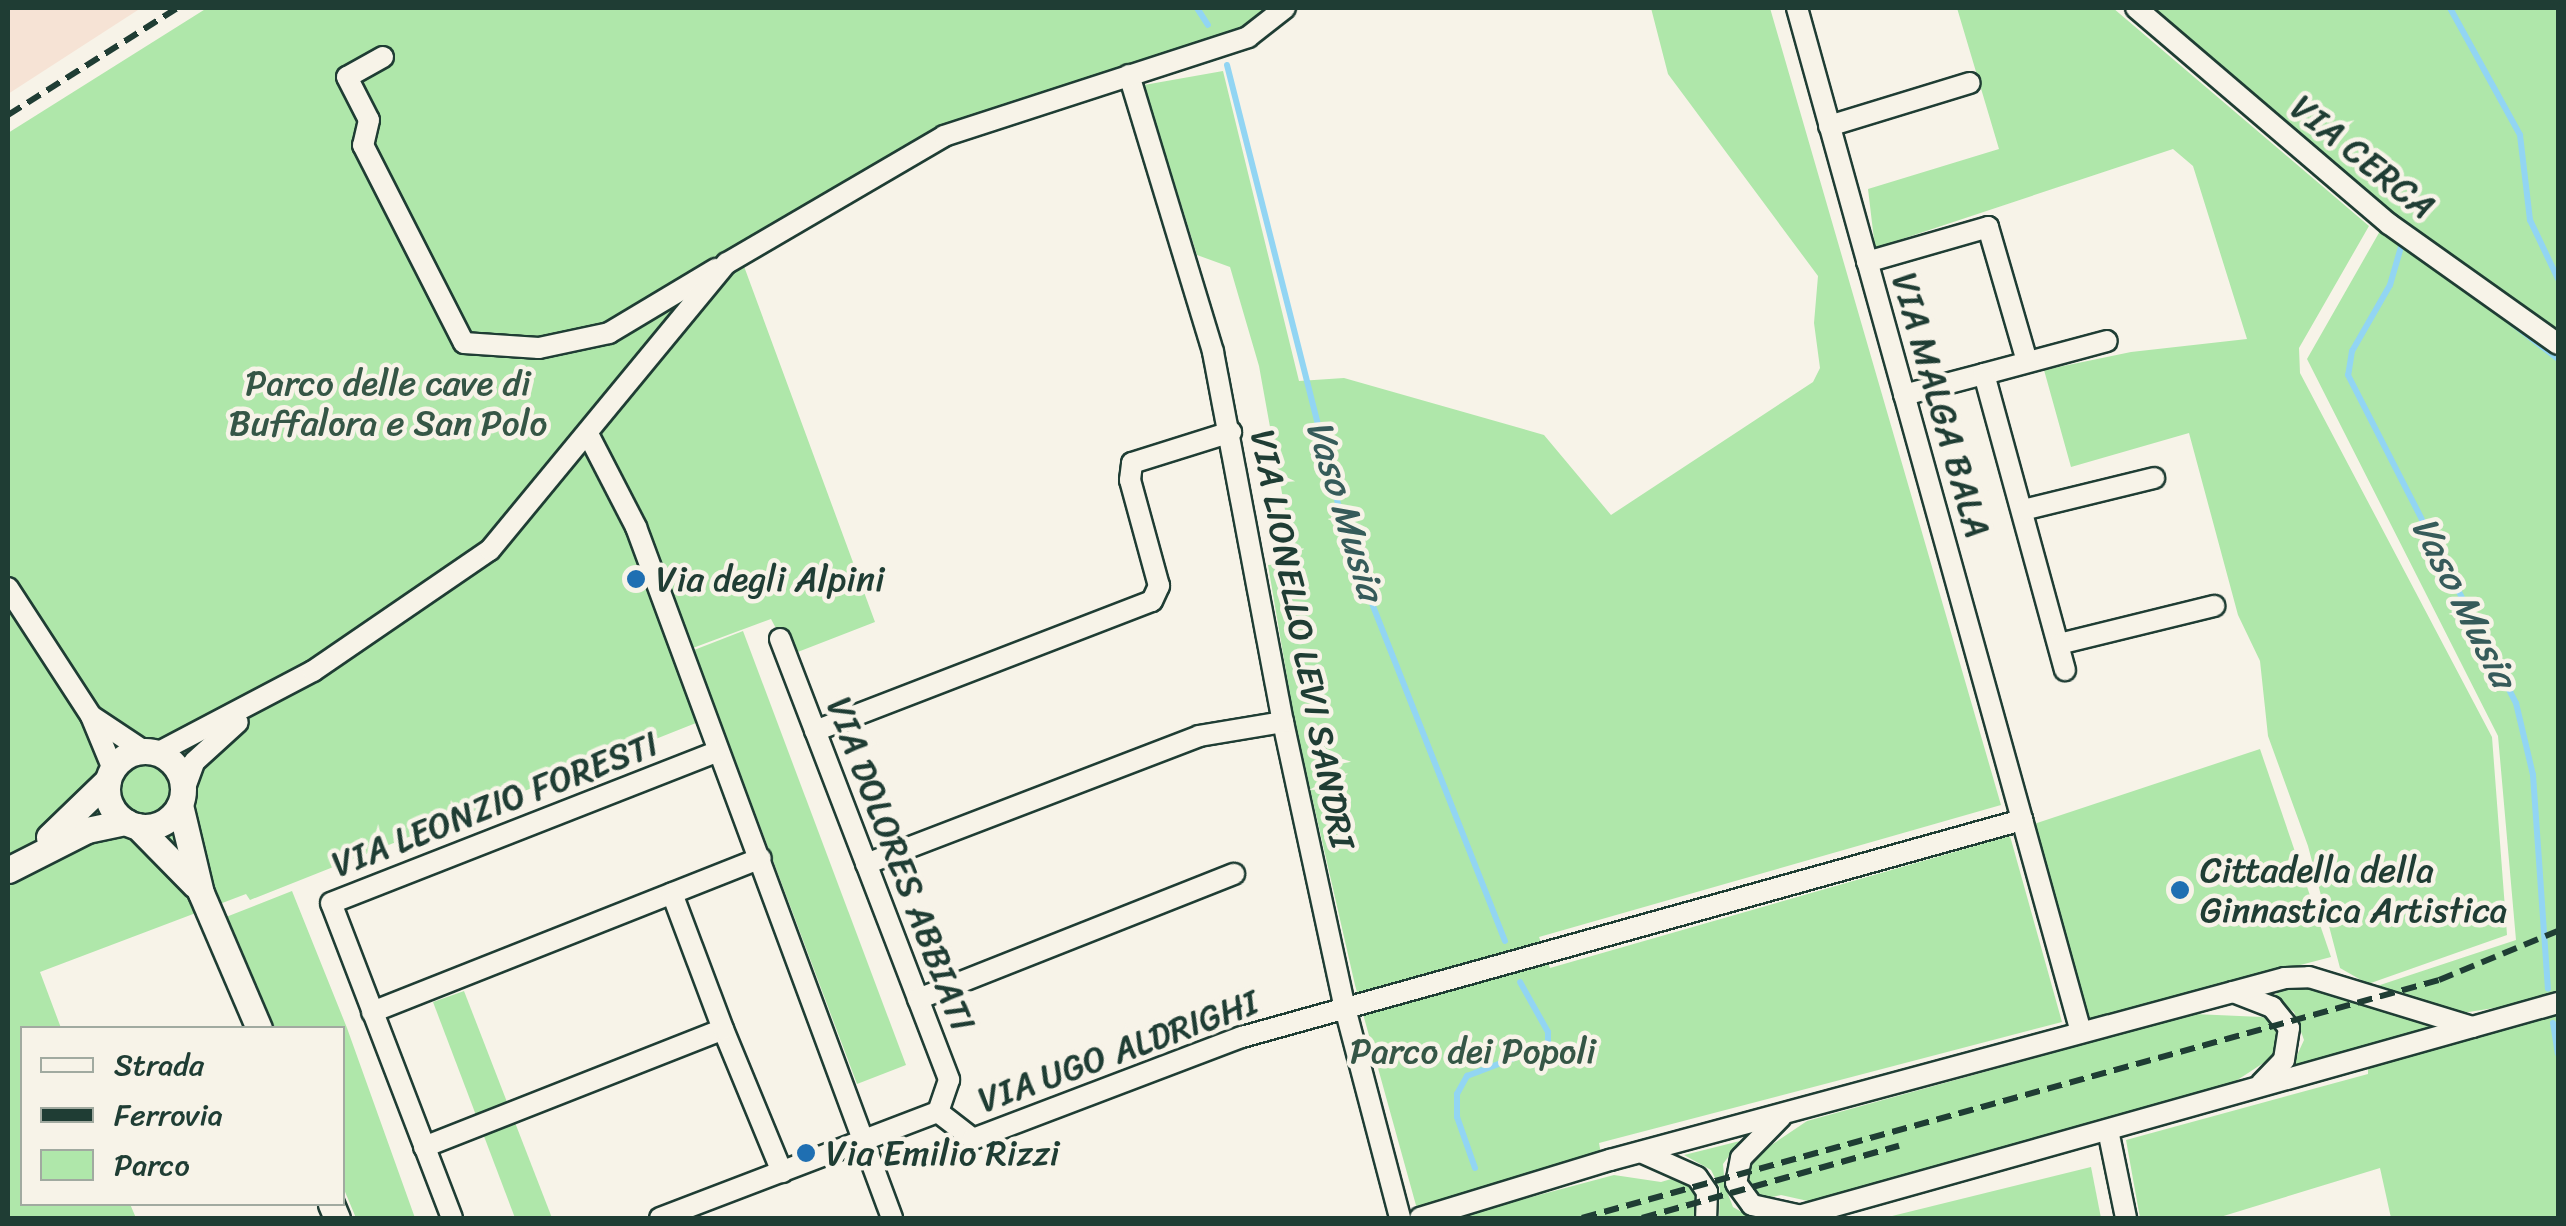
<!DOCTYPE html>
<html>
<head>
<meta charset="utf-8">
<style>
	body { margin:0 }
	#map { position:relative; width:2566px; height:1226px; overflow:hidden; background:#f7f3e8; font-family:Sriracha,sans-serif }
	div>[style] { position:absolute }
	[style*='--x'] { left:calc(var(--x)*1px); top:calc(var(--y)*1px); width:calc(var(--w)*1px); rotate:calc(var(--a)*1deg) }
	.built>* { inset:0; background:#f6e3d5 }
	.green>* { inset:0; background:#afe7aa }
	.stream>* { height:6px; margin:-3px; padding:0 3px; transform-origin:3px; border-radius:3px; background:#92d5f3 }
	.roads { filter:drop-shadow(2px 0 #1f3d34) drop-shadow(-2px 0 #1f3d34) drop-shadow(0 2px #1f3d34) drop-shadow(0 -2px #1f3d34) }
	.minor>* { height:20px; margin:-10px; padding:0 10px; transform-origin:10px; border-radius:10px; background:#f7f3e8 }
	.tertiary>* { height:25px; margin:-12.5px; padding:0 12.5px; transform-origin:12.5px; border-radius:12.5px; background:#f7f3e8 }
	.tertiary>.ring { margin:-12.5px; padding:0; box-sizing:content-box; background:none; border:25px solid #f7f3e8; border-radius:50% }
	.rail>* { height:6px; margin-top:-3px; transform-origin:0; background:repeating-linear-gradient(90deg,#1f3d34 0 15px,transparent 0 23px) }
	.dots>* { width:28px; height:28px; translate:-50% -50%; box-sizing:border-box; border:5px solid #f7f3e8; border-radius:50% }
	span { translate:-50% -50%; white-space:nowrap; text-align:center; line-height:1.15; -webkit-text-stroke:9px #f7f3e8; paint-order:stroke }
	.street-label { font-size:35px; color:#1f3d34 }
	.park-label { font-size:35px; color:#355646 }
	.poi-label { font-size:35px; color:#1f3d34 }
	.left { translate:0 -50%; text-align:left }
	.water-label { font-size:38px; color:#365b5a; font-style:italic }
	.frame { position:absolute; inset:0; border:10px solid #1f3d34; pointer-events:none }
	.legend { position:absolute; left:20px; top:1026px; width:325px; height:180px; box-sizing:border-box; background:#f7f3e8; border:2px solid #a1aaa0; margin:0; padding:12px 18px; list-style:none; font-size:30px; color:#1f3d34 }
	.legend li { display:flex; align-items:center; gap:20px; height:50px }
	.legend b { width:50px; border:2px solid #a1aaa0 }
</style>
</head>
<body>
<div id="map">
	<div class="built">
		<i style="clip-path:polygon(8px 8px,141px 8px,8px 94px)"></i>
	</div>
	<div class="green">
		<i style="clip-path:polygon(207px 8px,1277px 8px,1246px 33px,941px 127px,738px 250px,875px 622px,790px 655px,771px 619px,674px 655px,701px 721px,250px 900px,246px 894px,40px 972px,61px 1028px,22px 1028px,22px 1204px,130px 1204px,136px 1218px,8px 1218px,8px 133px)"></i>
		<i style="clip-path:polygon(1651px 8px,1770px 8px,2001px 805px,1539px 937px,1550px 968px,2010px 836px,2062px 1022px,1599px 1143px,1601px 1154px,1417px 1209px,1355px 985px,1294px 718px,1268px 565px,1284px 555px,1289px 532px,1259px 366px,1230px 267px,1197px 255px,1144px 85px,1223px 71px,1299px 381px,1344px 378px,1544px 435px,1611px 515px,1813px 382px,1820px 368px,1814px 323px,1818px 276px,1668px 74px)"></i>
		<i style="clip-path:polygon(1957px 8px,2113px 8px,2369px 226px,2299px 348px,2300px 373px,2492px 737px,2507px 935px,2368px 984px,2340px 968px,2308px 846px,2268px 736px,2260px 661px,2238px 615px,2189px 433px,2071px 467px,2044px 370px,2131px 352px,2247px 339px,2193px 166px,2173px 149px,1875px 248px,1868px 189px,1999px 149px)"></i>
		<i style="clip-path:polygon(2145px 8px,2558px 8px,2558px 1218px,2391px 1218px,2380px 1168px,2217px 1218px,2140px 1218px,2126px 1140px,2368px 1074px,2368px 1067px,2519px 1004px,2450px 1015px,2371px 988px,2516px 940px,2498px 736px,2307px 359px,2388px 217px)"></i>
		<i style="clip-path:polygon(743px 631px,906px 1065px,857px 1084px,694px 650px)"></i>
		<i style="clip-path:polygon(2260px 749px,2331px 957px,2087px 1021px,2034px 824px)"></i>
		<i style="clip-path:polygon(292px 891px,347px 1028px,415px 1218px,356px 1218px,343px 1187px,342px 1028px,274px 1028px,226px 917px)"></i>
		<i style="clip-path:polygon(2289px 985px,2314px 986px,2441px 1031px,2288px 1075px,2304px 1040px,2294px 1012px,2273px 996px)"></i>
		<i style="clip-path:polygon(464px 991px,552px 1218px,515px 1218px,433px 1002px)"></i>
		<i style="clip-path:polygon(2194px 1014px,2262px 1017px,2276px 1022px,2281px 1042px,2271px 1058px,2216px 1094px,1826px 1205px,1781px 1195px,1763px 1199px,1749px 1191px,1744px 1170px,1755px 1156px,1807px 1121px)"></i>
		<i style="clip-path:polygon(1740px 1141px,1723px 1164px,1725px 1186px,1733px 1207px,1752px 1218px,1719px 1218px,1720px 1188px,1711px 1170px,1684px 1155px)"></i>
		<i style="clip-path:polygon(2091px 1167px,2101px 1218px,1884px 1218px)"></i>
		<i style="clip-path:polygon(1614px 1175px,1661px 1182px,1678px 1177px,1694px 1184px,1700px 1205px,1693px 1218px,1453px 1218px)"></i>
	</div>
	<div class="stream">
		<i style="--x:1197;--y:8;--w:20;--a:57"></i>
		<i style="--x:2450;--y:8;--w:145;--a:61.1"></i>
		<i style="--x:2520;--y:135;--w:86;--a:83.3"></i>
		<i style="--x:2530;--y:220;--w:65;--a:64.6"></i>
		<i style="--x:1227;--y:65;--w:490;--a:75.8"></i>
		<i style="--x:1347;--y:540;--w:431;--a:68.5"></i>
		<i style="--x:2403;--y:240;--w:47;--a:106.1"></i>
		<i style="--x:2390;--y:285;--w:76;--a:119.9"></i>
		<i style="--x:2352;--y:351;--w:24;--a:99"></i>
		<i style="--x:2348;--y:375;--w:369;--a:62.9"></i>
		<i style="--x:2516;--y:703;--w:74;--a:76.7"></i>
		<i style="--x:2533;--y:775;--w:214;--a:86"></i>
		<i style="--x:2509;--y:321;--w:62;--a:37.8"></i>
		<i style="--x:2553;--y:1023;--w:31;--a:81"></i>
		<i style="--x:1475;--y:1168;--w:54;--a:-109.4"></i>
		<i style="--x:1457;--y:1117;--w:23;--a:-90"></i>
		<i style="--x:1457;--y:1094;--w:21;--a:-61"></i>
		<i style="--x:1467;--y:1076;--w:87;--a:-20.9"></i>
		<i style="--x:1548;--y:1045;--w:13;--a:-90"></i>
		<i style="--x:1548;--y:1032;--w:57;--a:-119.2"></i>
	</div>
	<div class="roads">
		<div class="minor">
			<i style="--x:1797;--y:8;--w:1063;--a:74.5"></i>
			<i style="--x:2136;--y:8;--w:333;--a:40.5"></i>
			<i style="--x:2389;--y:224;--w:207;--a:35.4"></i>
			<i style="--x:383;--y:57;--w:41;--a:150.9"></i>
			<i style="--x:347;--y:77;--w:48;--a:62.9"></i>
			<i style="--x:369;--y:120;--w:26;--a:103"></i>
			<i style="--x:363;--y:145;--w:222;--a:63"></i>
			<i style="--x:464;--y:343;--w:75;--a:3.8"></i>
			<i style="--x:539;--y:348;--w:72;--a:-12.1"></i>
			<i style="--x:609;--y:333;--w:125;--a:-30.9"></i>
			<i style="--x:1129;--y:75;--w:289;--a:73.1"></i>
			<i style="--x:1213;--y:352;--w:377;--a:79.3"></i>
			<i style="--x:1283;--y:722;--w:293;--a:77.8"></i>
			<i style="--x:1345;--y:1008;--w:217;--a:75.3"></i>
			<i style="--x:1829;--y:126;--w:147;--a:-17"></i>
			<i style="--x:1867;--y:262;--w:126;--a:-16.1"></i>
			<i style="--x:1988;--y:227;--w:140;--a:73.8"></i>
			<i style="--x:1984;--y:374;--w:127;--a:-15"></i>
			<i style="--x:1904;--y:395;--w:83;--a:-14.7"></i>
			<i style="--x:1984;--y:374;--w:307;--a:74.7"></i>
			<i style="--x:588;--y:434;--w:105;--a:62.7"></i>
			<i style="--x:636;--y:527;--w:737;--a:69.67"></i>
			<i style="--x:2023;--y:510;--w:135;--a:-13.7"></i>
			<i style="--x:8;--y:588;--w:153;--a:57"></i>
			<i style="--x:91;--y:716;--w:57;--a:67.5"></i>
			<i style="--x:780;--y:639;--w:472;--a:69"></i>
			<i style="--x:949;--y:1080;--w:34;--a:109"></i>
			<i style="--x:2059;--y:644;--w:160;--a:-13.8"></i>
			<i style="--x:93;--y:717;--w:61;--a:33.7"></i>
			<i style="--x:815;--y:731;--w:361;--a:-21.1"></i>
			<i style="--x:1152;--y:601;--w:17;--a:-65"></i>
			<i style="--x:1159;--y:586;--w:110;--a:-105.3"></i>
			<i style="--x:1130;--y:480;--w:17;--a:-83"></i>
			<i style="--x:1132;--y:463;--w:104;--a:-17.4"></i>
			<i style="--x:157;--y:753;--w:176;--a:-27.7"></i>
			<i style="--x:313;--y:671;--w:214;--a:-34.4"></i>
			<i style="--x:490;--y:550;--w:372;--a:-50.5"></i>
			<i style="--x:727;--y:263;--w:251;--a:-30.3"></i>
			<i style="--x:944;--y:136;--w:320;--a:-18"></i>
			<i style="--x:1248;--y:37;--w:47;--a:-38.1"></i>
			<i style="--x:183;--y:793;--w:33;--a:-70"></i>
			<i style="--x:194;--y:762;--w:59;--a:-42.3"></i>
			<i style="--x:866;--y:864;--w:357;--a:-21"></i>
			<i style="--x:1199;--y:736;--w:85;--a:-9.5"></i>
			<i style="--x:2233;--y:992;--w:42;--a:21"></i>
			<i style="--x:2272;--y:1007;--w:27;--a:51"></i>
			<i style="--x:2289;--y:1028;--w:32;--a:99"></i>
			<i style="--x:2284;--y:1060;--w:33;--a:134"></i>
			<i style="--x:918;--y:999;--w:340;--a:-21.6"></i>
			<i style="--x:372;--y:1012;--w:418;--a:-21.6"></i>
			<i style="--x:723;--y:1029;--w:155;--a:67.6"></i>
			<i style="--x:1781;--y:1117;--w:57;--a:134.3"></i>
			<i style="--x:1741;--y:1158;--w:25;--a:101"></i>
			<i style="--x:1736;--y:1183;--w:27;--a:54"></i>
			<i style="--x:1752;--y:1205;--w:51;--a:12.4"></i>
			<i style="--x:2108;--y:1130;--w:90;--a:78.4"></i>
			<i style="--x:424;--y:1147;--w:321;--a:-21.5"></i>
			<i style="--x:723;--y:1029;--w:145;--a:-110.6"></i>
			<i style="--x:1641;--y:1152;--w:61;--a:24.1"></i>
			<i style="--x:1697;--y:1177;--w:18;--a:56"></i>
			<i style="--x:1707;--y:1192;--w:26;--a:92"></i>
			<i style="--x:452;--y:1218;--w:337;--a:-111"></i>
			<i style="--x:331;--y:903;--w:416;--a:-21.4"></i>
			<i style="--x:660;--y:1218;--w:298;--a:-20.9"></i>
			<i style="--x:938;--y:1112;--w:44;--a:37.6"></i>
			<i style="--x:973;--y:1139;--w:288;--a:-20.8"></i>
			<i style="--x:1242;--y:1037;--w:810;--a:-15.55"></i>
			<i style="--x:1420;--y:1218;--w:199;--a:-17"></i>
			<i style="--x:1610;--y:1160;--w:699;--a:-15.09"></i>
			<i style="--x:2285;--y:978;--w:24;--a:-2"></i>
			<i style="--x:2309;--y:977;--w:171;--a:17"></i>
			<i style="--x:1792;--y:1218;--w:796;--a:-15.68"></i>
		</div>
		<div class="tertiary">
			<i class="ring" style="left:107px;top:751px;width:51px;height:51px"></i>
			<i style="--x:180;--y:805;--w:90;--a:76.6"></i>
			<i style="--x:201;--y:893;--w:147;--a:66.8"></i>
			<i style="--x:137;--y:826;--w:83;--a:45.5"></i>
			<i style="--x:49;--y:837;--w:82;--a:-44"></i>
			<i style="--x:8;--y:870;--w:89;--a:-26.9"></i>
			<i style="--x:87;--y:830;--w:40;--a:-12"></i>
			<i style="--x:331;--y:1204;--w:15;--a:67"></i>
		</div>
	</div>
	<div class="rail">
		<i style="--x:8;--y:115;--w:200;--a:-32.3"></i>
		<i style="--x:1582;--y:1218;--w:889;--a:-15.52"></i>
		<i style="--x:2439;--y:980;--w:129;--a:-22.4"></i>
		<i style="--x:1642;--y:1218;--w:267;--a:-15.7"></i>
	</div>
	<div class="dots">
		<i style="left:636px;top:579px;background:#1f6fb2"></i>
		<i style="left:2180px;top:890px;background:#1f6fb2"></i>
		<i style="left:806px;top:1153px;background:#1f6fb2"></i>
	</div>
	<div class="street-label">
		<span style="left:2363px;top:157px;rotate:39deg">VIA CERCA</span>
		<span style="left:1941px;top:405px;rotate:74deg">VIA MALGA BALA</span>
		<span style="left:1303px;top:639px;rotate:79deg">VIA LIONELLO LEVI SANDRI</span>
		<span style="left:495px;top:804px;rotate:-21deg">VIA LEONZIO FORESTI</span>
		<span style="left:901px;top:864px;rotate:69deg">VIA DOLORES ABBIATI</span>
		<span style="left:1118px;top:1051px;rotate:-20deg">VIA UGO ALDRIGHI</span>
	</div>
	<div class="park-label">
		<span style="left:388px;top:403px">Parco delle cave di<br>Buffalora e San Polo</span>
		<span style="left:1473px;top:1051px">Parco dei Popoli</span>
	</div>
	<div class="poi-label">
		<span class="left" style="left:656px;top:579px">Via degli Alpini</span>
		<span class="left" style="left:2200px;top:890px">Cittadella della<br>Ginnastica Artistica</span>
		<span class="left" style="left:826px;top:1153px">Via Emilio Rizzi</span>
	</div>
	<div class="water-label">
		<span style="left:1345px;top:510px;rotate:73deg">Vaso Musia</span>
		<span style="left:2464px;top:602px;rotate:63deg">Vaso Musia</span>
	</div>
	<div class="frame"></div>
	<ul class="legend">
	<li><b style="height:12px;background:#f7f3e8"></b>Strada</li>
	<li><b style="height:12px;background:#1f3d34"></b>Ferrovia</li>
	<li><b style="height:28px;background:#afe7aa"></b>Parco</li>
	</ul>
</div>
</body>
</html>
